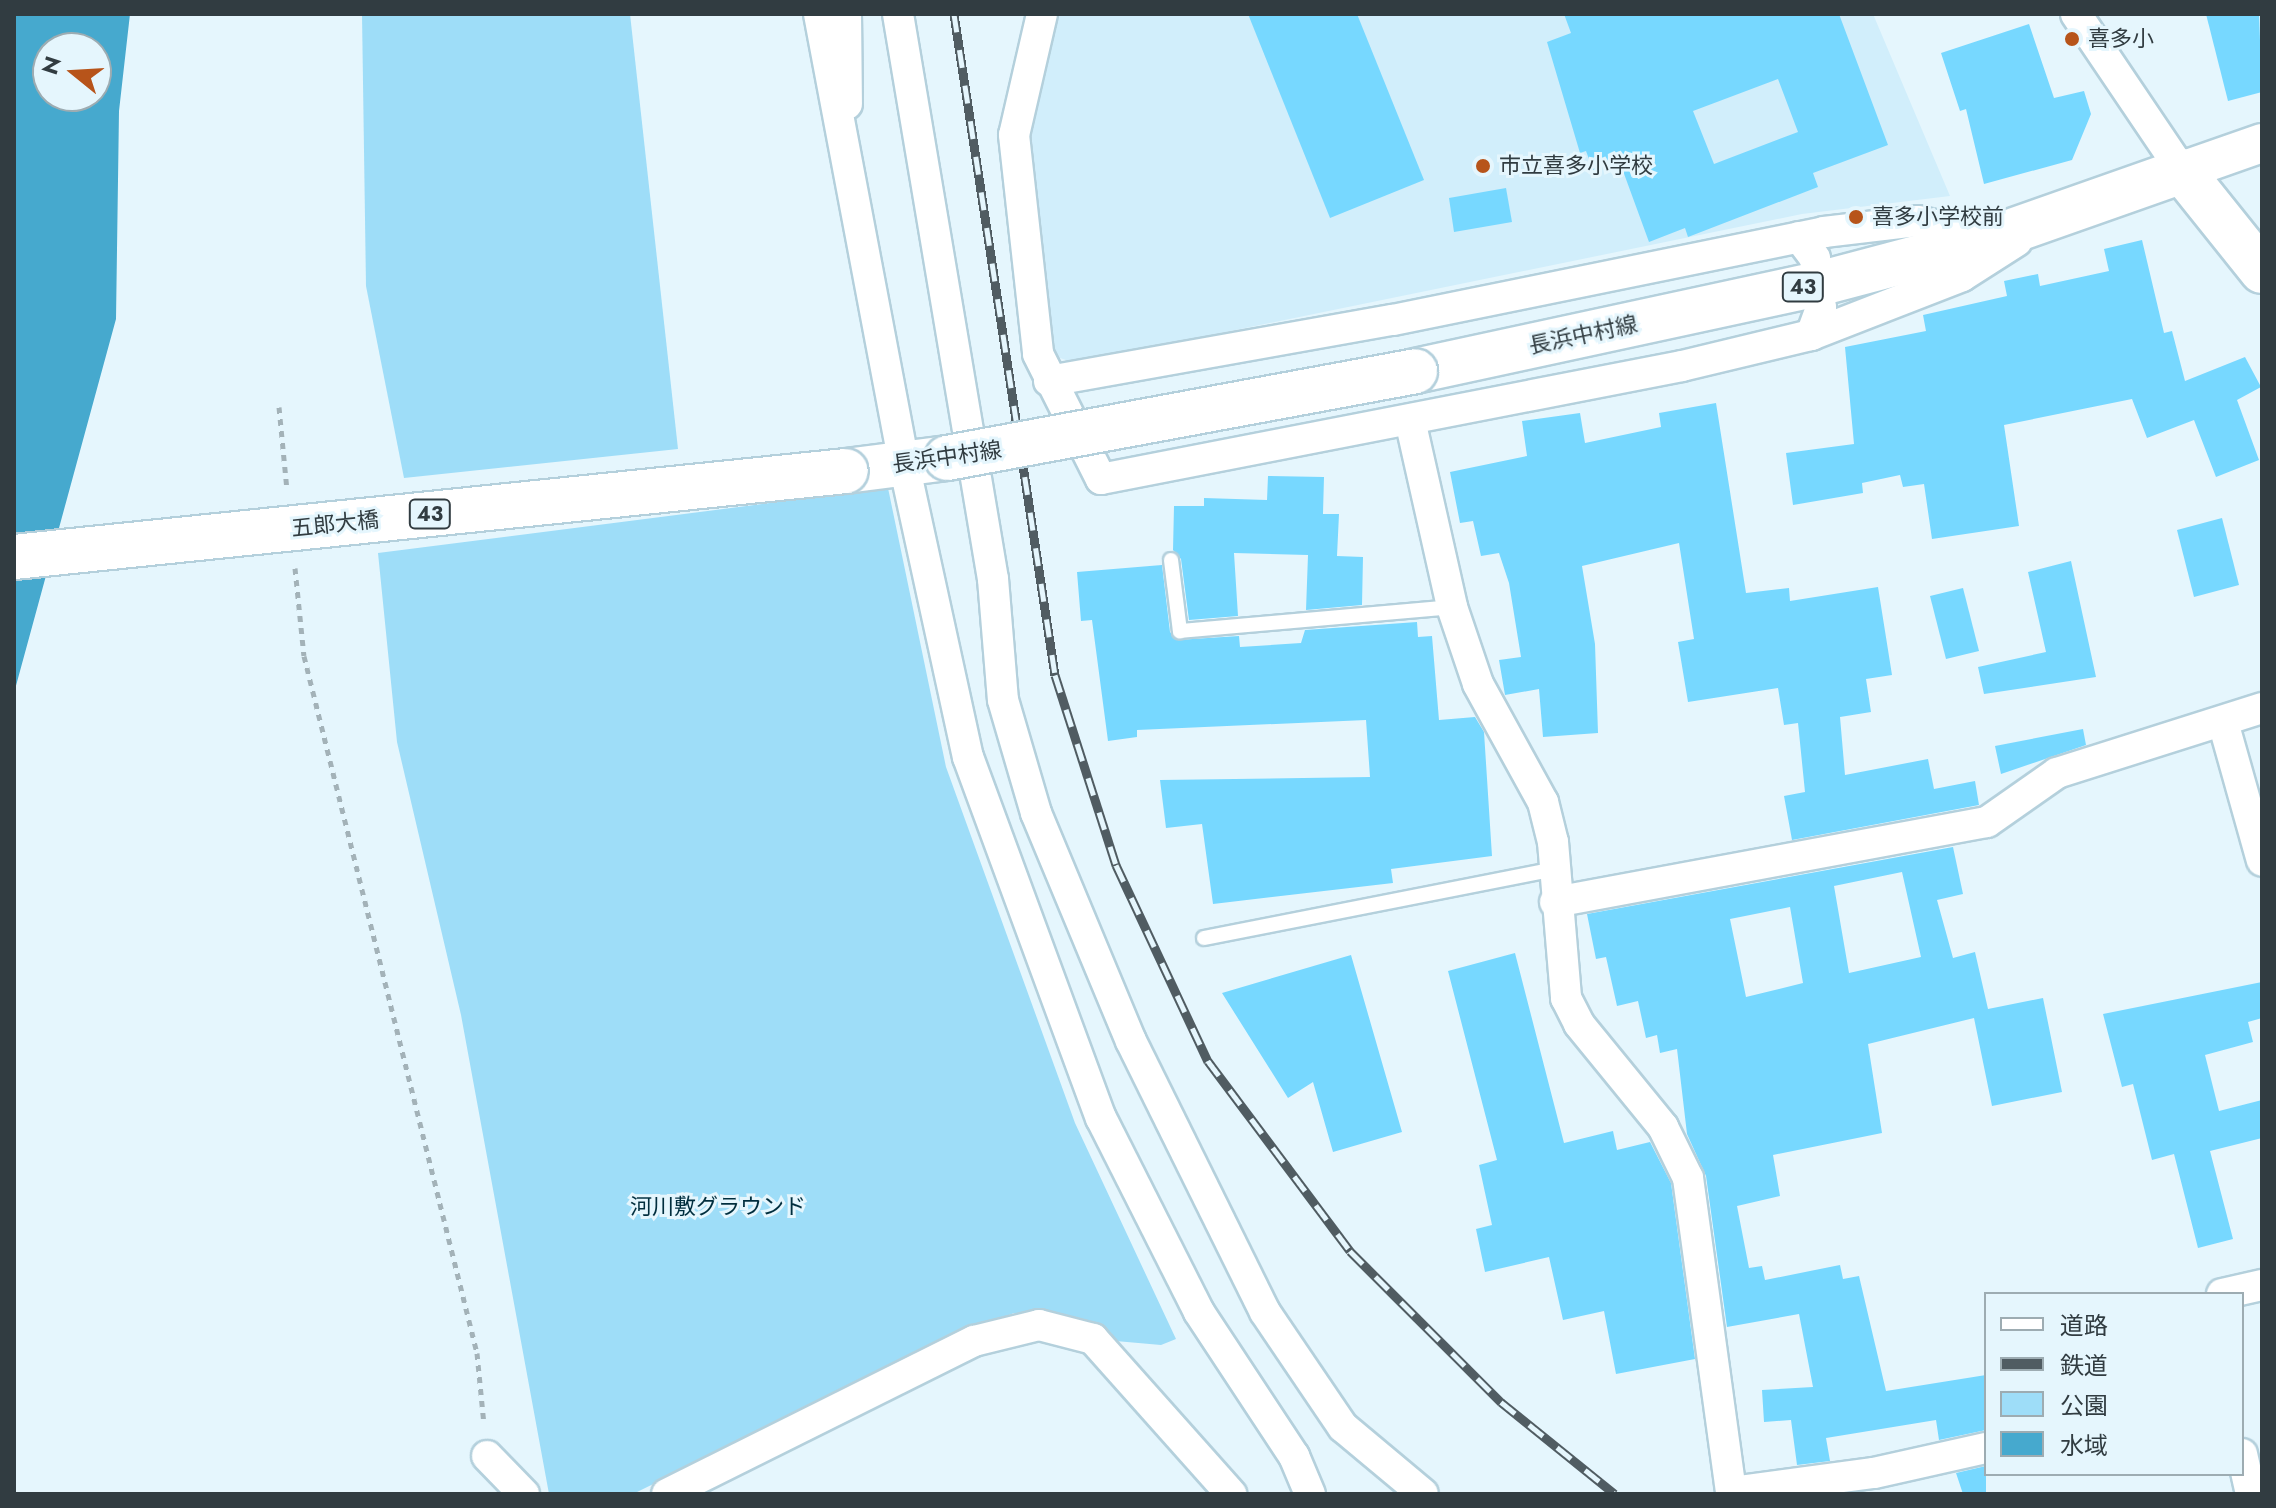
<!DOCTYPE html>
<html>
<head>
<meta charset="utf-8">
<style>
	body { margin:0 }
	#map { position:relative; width:2276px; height:1508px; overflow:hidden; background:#e5f6fd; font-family:Jost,"Noto Sans JP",sans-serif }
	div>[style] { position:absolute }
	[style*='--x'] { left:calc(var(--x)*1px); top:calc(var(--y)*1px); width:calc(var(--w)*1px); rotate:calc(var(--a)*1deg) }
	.built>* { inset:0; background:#d1eefb }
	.green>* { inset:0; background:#9eddf8 }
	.water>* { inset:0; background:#46a9ce }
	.building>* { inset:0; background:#77d8ff }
	.path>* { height:5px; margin-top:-2.5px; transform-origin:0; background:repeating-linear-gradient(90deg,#a3b2b8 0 6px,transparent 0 12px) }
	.roads { filter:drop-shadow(2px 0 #b4d0dc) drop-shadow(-2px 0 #b4d0dc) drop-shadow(0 2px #b4d0dc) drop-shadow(0 -2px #b4d0dc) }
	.service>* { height:14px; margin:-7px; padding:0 7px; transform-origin:7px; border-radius:7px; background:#fff }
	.minor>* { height:30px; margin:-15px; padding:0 15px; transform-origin:15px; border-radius:15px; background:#fff }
	.tertiary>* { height:38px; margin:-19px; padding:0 19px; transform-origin:19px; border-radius:19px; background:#fff }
	.primary>* { height:44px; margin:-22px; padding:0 22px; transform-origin:22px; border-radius:22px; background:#fff }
	.rail>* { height:9px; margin-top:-4.5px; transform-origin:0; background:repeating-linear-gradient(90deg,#e5f6fd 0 18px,#505c62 0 36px); box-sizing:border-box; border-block:2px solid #505c62 }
	.bridges { filter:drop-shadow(2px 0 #b4d0dc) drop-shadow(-2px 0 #b4d0dc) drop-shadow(0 2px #b4d0dc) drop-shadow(0 -2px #b4d0dc) }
	.primary-bridge>* { height:44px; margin:-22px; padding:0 22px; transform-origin:22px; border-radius:22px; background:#fff }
	.dots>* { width:22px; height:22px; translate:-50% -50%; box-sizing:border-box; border:4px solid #e5f6fd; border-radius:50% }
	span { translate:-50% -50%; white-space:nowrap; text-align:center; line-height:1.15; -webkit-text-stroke:6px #e5f6fd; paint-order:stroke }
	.shield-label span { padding:2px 6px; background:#e5f6fd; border:2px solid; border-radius:6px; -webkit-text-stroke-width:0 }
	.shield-label { font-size:20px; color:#313c41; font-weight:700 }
	.poi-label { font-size:22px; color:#313c41 }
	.left { translate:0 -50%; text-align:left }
	.street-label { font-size:22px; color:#313c41 }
	.park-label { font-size:22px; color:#002e3e }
	.frame { position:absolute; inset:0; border:16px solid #313c41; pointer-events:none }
	.legend { position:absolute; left:1984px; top:1292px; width:260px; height:184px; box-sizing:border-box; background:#e5f6fd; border:2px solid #9dacb2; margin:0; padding:10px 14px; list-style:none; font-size:24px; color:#313c41 }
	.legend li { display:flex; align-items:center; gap:16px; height:40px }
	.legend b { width:40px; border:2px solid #9dacb2 }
	.north { position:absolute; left:32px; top:32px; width:80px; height:80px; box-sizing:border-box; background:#e5f6fd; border:2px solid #9dacb2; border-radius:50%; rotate:288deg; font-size:22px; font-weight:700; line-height:32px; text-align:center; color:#313c41 }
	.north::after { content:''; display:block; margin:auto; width:28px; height:36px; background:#b7541a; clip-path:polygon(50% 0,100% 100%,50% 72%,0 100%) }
</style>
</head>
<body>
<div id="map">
	<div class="built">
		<i style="clip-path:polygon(1052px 14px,1873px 14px,1950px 196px,1802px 214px,1075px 363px,1051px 355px,1026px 137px)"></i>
	</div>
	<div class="green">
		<i style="clip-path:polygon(362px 14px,630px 14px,678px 449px,404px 478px,366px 286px)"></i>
		<i style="clip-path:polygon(888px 488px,946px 767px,1075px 1123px,1176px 1339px,1161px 1345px,1093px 1339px,1014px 1313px,946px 1340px,633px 1494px,549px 1494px,461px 1015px,397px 742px,378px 553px)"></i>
	</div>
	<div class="water">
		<i style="clip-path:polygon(evenodd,14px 14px,130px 14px,119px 111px,116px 319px,14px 693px,14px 14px,48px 48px,96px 48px,96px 96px,48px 96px,48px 48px)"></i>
	</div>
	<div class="building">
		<i style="clip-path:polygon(1248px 14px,1357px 14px,1424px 180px,1330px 218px)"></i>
		<i style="clip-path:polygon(evenodd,1564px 14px,1839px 14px,1888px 145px,1813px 173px,1818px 187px,1688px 237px,1685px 228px,1649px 242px,1619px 160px,1593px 170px,1586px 151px,1580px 153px,1547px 42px,1571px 33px,1564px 14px,1778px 79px,1798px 132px,1714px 164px,1693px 111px,1778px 79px)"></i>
		<i style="clip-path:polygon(2206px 14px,2259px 14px,2262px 92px,2228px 101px)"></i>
		<i style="clip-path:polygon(2029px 24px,2054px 98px,2084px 91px,2091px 114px,2072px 160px,1984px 184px,1966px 109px,1960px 111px,1941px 53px)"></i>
		<i style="clip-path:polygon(1506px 188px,1512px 222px,1454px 232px,1449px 198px)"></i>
		<i style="clip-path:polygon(2142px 240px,2164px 333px,2172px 331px,2185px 381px,2245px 357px,2261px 387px,2237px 400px,2259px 460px,2216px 477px,2194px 420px,2147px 438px,2132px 399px,2004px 425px,2019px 526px,1932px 539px,1924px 484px,1903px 487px,1900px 475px,1862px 483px,1863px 493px,1793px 505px,1786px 453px,1854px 444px,1845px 347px,1926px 331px,1923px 315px,2007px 296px,2004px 281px,2038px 274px,2040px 286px,2109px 271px,2104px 249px)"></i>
		<i style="clip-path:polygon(1716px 403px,1746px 593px,1789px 588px,1790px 601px,1878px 587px,1892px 675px,1866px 679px,1871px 712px,1840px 717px,1845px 775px,1928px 759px,1934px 789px,1975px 781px,1979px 805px,1792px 840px,1784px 796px,1805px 792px,1798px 723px,1784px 725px,1778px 688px,1688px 702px,1678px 642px,1694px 639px,1679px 543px,1582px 566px,1595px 644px,1598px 733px,1543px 737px,1539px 689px,1505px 695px,1499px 660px,1521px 657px,1509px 583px,1499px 553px,1481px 556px,1473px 521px,1460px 523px,1450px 472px,1527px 456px,1522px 421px,1580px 413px,1585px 443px,1661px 427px,1659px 413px)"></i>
		<i style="clip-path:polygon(1268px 476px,1324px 477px,1323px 514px,1339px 514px,1337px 556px,1363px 557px,1362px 605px,1306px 610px,1308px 555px,1234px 553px,1238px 616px,1189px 620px,1181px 559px,1173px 550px,1174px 506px,1204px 506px,1204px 498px,1267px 500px)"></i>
		<i style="clip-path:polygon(2222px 518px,2239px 585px,2194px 597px,2177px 530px)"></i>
		<i style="clip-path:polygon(2071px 561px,2096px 677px,1984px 694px,1978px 667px,2046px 652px,2028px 572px)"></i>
		<i style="clip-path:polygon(1162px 565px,1170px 632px,1177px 640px,1239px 636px,1240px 647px,1301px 643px,1305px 630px,1417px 622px,1418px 637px,1432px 636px,1439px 720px,1475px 717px,1484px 732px,1492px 856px,1391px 869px,1393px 883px,1213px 904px,1202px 824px,1166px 828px,1160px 780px,1370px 777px,1366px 720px,1137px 730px,1137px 737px,1108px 741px,1092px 620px,1081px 621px,1077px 572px)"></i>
		<i style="clip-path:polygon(1963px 588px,1979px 651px,1946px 659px,1930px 596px)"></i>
		<i style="clip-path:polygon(2083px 729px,2086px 745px,2001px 774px,1995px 746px)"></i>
		<i style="clip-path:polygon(evenodd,1953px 847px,1963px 894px,1937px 900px,1953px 958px,1975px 952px,1988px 1009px,2043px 998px,2062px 1092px,1992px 1106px,1974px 1018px,1868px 1044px,1882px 1133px,1773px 1155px,1780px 1196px,1737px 1206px,1749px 1268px,1762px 1266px,1765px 1280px,1840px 1265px,1843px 1279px,1859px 1276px,1886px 1391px,1986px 1375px,1986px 1430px,1939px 1440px,1936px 1420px,1826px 1438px,1830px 1461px,1797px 1465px,1791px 1420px,1764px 1422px,1762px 1390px,1813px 1387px,1799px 1314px,1727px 1327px,1706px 1176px,1687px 1134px,1677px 1049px,1660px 1053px,1657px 1035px,1646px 1038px,1638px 1001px,1617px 1006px,1606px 957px,1596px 959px,1587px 914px,1953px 847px,1902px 872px,1921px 957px,1849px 973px,1834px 886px,1902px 872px,1953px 847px,1790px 907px,1803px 983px,1746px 997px,1730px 919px,1790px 907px)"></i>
		<i style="clip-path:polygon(1515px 953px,1564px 1143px,1613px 1131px,1617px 1150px,1650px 1142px,1671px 1183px,1695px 1359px,1616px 1374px,1604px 1311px,1563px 1320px,1549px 1257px,1485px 1272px,1476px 1229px,1492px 1225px,1479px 1165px,1497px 1160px,1448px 971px)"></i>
		<i style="clip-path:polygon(1351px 955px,1402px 1132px,1333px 1152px,1313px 1082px,1288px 1098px,1222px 993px)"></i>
		<i style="clip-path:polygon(2262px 982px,2262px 1018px,2248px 1022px,2253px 1042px,2205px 1055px,2219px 1111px,2262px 1100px,2262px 1138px,2210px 1151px,2233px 1239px,2198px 1248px,2174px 1154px,2152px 1160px,2133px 1084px,2122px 1087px,2103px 1014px)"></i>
		<i style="clip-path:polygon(1986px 1466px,1986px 1494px,1963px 1494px,1956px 1473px)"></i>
	</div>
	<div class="path">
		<i style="--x:279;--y:407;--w:83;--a:84.5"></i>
		<i style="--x:295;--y:568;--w:88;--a:84.2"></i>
		<i style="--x:304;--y:656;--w:718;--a:76.06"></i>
		<i style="--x:477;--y:1353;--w:71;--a:84.4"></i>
	</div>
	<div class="roads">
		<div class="service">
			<i style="--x:1171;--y:560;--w:72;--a:82.8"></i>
			<i style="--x:1180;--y:631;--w:273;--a:-5"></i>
			<i style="--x:1204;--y:938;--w:358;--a:-11.1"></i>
		</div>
		<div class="minor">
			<i style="--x:819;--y:14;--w:458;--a:79.3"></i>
			<i style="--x:904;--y:464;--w:300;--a:77.7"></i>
			<i style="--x:968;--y:757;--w:385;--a:69.8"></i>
			<i style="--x:1101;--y:1118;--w:217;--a:63.2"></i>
			<i style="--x:1199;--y:1312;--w:173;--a:56.6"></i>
			<i style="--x:1294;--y:1456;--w:41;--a:67.2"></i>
			<i style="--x:846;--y:14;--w:90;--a:89.4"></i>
			<i style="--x:898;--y:14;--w:573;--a:80.46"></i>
			<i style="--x:993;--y:579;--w:121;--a:85.3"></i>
			<i style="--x:1003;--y:700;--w:118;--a:73.7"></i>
			<i style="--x:1036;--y:813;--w:247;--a:67.4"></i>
			<i style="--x:1131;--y:1041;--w:302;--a:63.7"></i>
			<i style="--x:1265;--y:1312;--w:139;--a:55.9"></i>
			<i style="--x:1343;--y:1427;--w:104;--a:39.9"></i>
			<i style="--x:1042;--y:14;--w:124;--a:103"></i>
			<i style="--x:1014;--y:135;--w:220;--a:83.7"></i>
			<i style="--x:1038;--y:354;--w:140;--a:63.3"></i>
			<i style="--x:1101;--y:479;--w:592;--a:-11.01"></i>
			<i style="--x:1682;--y:366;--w:133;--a:-13.5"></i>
			<i style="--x:1811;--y:335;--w:162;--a:-21.3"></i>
			<i style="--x:1962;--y:276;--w:65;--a:-32.5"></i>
			<i style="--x:2076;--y:14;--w:189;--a:56"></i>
			<i style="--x:1799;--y:237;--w:26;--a:53"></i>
			<i style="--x:1815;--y:258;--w:50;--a:83.2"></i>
			<i style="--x:1821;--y:308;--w:29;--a:110"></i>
			<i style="--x:1049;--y:381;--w:349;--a:-10.1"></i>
			<i style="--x:1393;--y:320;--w:440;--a:-11.5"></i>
			<i style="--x:1824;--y:232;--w:95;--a:-6.7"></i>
			<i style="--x:1918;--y:221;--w:70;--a:13.2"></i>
			<i style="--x:1410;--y:420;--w:192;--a:77.3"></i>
			<i style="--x:1452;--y:607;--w:81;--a:71.3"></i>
			<i style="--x:1478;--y:684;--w:135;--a:61.2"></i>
			<i style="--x:1543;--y:802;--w:41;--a:76"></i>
			<i style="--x:1553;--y:842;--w:157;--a:85.2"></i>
			<i style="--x:1566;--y:998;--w:29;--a:63"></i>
			<i style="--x:1579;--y:1024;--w:133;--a:50.8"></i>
			<i style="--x:1663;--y:1127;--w:57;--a:63.9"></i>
			<i style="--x:1688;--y:1178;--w:317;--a:82.2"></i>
			<i style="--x:1731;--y:1492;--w:144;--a:-7.6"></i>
			<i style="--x:1874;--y:1473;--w:115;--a:-12.6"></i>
			<i style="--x:2223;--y:722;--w:144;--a:74.3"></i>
			<i style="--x:1555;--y:902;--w:439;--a:-10.5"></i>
			<i style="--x:1987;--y:822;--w:85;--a:-35"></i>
			<i style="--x:2057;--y:773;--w:215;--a:-17.6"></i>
			<i style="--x:2222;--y:1294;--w:41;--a:-12.7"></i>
			<i style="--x:2242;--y:1454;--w:41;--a:77.3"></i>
			<i style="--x:487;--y:1456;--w:53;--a:45.8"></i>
			<i style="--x:667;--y:1494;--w:343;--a:-26.5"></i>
			<i style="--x:974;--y:1341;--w:67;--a:-13.8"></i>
			<i style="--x:1039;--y:1325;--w:56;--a:14.5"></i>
			<i style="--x:1093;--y:1339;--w:208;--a:48.3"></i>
		</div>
		<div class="tertiary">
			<i style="--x:2182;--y:171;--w:85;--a:-19.3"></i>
		</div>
		<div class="primary">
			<i style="--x:1415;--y:371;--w:412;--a:-12.2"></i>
			<i style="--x:1818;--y:284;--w:180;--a:-14.8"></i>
			<i style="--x:1992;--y:238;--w:201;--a:-19.4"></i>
			<i style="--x:2182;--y:171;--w:128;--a:51.3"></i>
			<i style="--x:846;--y:471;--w:102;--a:-7.3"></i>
		</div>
	</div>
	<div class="rail">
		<i style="--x:954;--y:14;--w:669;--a:81.31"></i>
		<i style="--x:1055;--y:675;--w:200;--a:72.2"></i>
		<i style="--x:1116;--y:865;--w:217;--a:64.9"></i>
		<i style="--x:1208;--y:1061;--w:237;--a:53.2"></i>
		<i style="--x:1350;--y:1251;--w:214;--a:45"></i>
		<i style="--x:1501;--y:1402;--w:146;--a:38.9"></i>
	</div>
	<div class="bridges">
		<div class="primary-bridge">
			<i style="--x:947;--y:458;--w:476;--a:-10.5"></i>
			<i style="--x:14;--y:557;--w:836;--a:-5.9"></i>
		</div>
	</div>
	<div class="dots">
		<i style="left:2072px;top:39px;background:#b7541a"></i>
		<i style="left:1483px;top:166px;background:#b7541a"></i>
		<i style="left:1856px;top:217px;background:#b7541a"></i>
	</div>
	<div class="shield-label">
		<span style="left:1803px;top:287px">43</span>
		<span style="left:430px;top:514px">43</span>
	</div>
	<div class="poi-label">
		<span class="left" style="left:2088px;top:39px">喜多小</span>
		<span class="left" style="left:1499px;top:166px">市立喜多小学校</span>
		<span class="left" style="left:1872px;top:217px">喜多小学校前</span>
	</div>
	<div class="street-label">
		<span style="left:1583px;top:335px;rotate:-12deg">長浜中村線</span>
		<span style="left:947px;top:457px;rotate:-8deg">長浜中村線</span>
		<span style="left:335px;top:524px;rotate:-6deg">五郎大橋</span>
	</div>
	<div class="park-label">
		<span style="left:718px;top:1207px">河川敷グラウンド</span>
	</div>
	<div class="frame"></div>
	<ul class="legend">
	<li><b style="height:10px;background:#fff"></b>道路</li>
	<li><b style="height:10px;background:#505c62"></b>鉄道</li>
	<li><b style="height:22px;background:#9eddf8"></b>公園</li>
	<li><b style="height:22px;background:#46a9ce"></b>水域</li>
	</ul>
	<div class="north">N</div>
</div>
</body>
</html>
